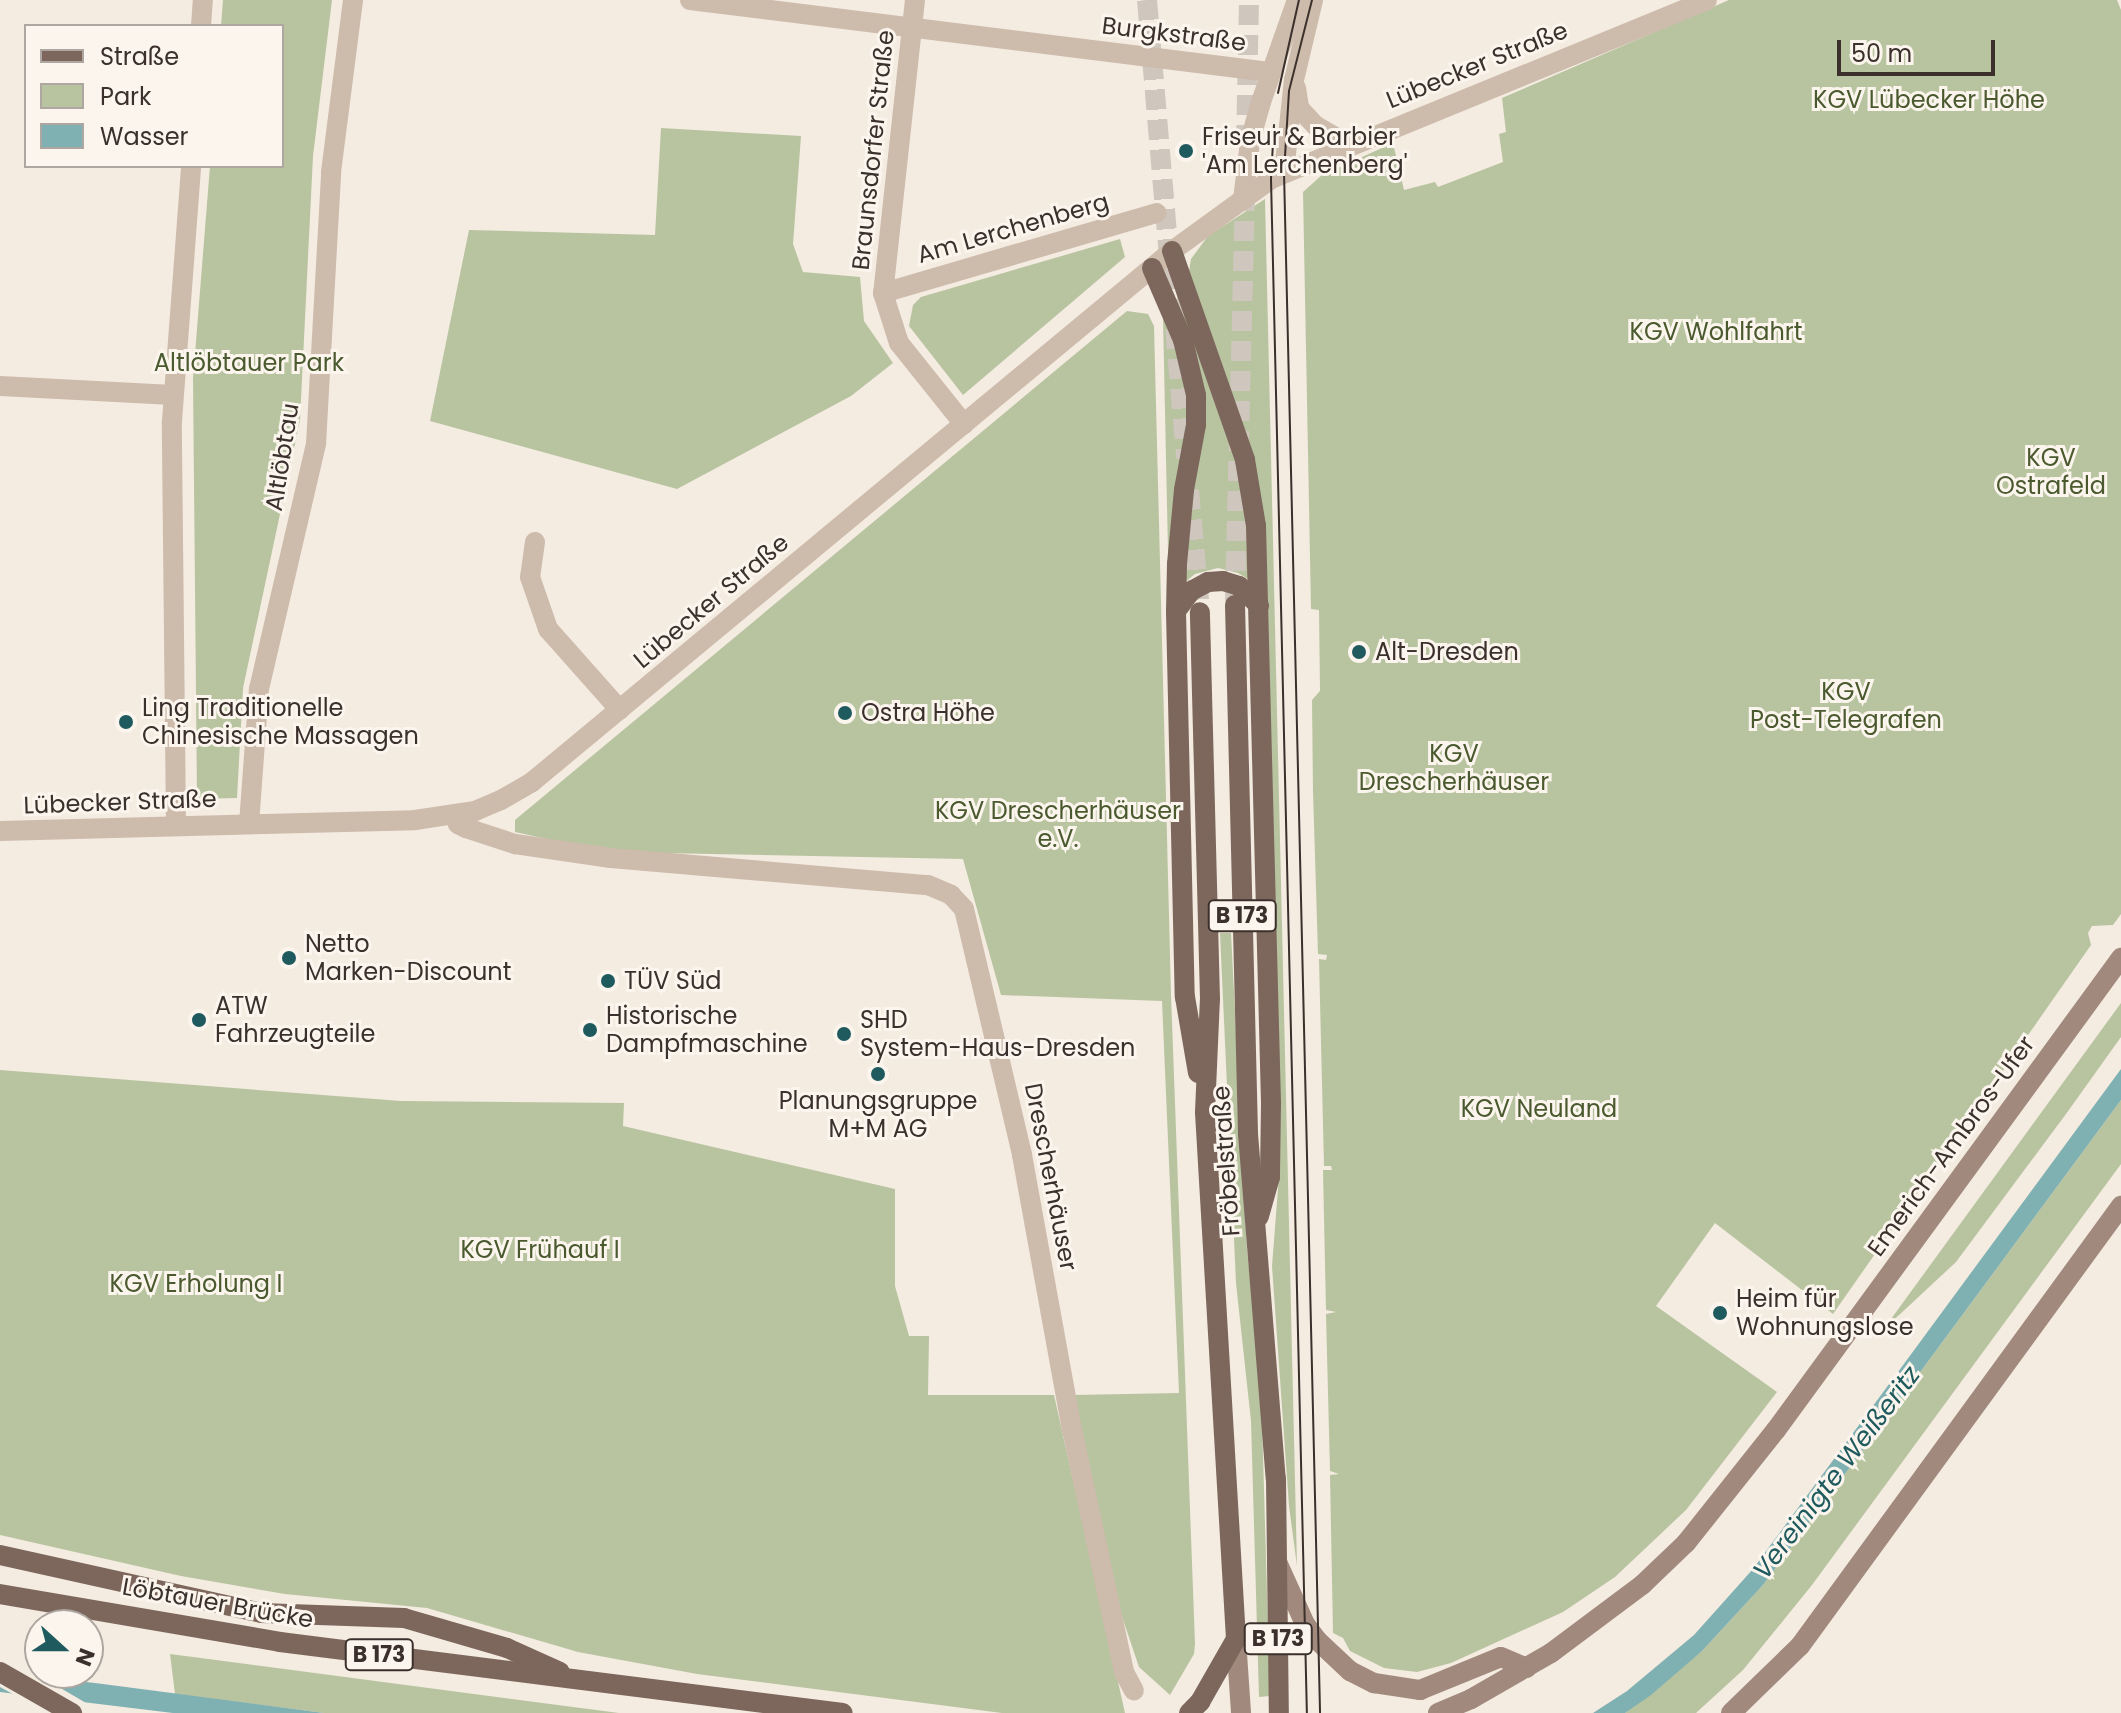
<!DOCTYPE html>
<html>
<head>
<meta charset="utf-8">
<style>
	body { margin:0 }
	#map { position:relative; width:2121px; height:1713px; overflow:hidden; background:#f4ebe1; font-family:Poppins,sans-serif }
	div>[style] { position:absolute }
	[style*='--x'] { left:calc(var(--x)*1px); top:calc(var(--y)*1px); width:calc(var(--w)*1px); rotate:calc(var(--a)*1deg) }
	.green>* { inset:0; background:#b8c4a0 }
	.water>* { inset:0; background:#7fb0b2 }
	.pier>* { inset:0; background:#f4ebe1 }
	.primary-tunnel>* { height:20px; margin-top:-10px; transform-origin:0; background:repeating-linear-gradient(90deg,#cfc6bd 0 20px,transparent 0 30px) }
	.minor>* { height:20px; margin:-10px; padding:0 10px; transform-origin:10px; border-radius:10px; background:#cdbbac }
	.secondary>* { height:20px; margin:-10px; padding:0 10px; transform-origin:10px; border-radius:10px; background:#a18a7d }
	.primary>* { height:20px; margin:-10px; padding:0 10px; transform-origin:10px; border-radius:10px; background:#7d675c }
	.tram>* { height:2px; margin:-1px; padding:0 1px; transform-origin:1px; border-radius:1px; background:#3b302b }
	.dots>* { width:22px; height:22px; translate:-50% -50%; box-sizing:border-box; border:4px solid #fbf5ee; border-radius:50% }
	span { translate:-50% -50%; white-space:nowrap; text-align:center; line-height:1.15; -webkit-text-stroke:6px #fbf5ee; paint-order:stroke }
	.shield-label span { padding:2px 6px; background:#fbf5ee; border:2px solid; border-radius:6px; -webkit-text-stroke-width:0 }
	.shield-label { font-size:22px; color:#3b302b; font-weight:700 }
	.street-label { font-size:24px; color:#3b302b }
	.park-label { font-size:24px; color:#4a5a2e }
	.poi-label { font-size:24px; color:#3b302b }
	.left { translate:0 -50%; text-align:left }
	.water-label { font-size:26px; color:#1f5a5e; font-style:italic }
	.legend { position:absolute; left:24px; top:24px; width:260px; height:144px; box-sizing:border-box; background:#fbf5ee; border:2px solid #aea6a0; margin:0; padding:10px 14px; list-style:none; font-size:24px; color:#3b302b }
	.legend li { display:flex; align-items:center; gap:16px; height:40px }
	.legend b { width:40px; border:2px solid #aea6a0 }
	.north { position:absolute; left:24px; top:1609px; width:80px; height:80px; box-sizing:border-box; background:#fbf5ee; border:2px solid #aea6a0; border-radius:50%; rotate:111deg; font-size:22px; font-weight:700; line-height:32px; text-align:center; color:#3b302b }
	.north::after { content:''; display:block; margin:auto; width:28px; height:36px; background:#1f5a5e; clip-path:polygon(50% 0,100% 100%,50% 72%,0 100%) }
	.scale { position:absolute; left:1837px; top:40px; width:158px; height:36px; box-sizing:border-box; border:4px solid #3b302b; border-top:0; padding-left:10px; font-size:24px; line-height:28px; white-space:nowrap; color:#3b302b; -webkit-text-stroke:6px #fbf5ee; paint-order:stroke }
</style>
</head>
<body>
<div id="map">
	<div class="green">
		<i style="clip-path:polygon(223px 0,332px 0,313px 156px,300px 420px,243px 688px,237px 798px,197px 799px,193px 379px,210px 166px,282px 166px,282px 26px,221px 26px)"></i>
		<i style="clip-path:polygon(1729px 0,2117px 0,2121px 10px,2121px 914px,2113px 925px,2092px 926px,2088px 933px,2091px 945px,1833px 1314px,1715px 1223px,1656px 1306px,1777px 1392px,1686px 1510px,1615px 1577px,1563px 1612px,1451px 1663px,1417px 1672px,1384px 1668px,1350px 1651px,1343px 1638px,1333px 1633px,1330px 1475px,1339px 1474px,1330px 1471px,1326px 1314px,1336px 1312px,1326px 1310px,1323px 1170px,1332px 1170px,1331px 1166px,1324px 1166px,1319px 959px,1326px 960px,1327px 955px,1318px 954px,1313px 791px,1312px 700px,1320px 691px,1319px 610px,1311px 609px,1303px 192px,1322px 175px,1393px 143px,1404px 190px,1435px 182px,1438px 187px,1503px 162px,1499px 134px,1506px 132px,1502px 98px)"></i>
		<i style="clip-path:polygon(661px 128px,801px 136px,793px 244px,803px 272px,860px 277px,864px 321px,893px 363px,851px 396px,677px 489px,430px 421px,469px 230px,655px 235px)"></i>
		<i style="clip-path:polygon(1265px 199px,1297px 1566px,1289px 1506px,1272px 1266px,1279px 1176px,1265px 550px,1189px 271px,1191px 259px,1208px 236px)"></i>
		<i style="clip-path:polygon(1120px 239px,1125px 257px,963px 395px,909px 326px,913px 305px,921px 297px)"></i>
		<i style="clip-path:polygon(1176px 288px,1246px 490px,1251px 581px,1238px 573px,1218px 568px,1195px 574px,1184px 583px,1198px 452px)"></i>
		<i style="clip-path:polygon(1127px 311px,1148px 314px,1154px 326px,1171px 995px,1195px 1644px,1194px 1654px,1170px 1695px,1139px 1667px,1116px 1599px,1074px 1395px,1179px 1393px,1162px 1001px,1001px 995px,963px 859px,607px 852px,515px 832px,515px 820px)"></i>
		<i style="clip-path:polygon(1163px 317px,1174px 334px,1189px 412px,1169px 598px)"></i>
		<i style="clip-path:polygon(1220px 933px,1231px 933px,1247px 1249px,1261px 1386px,1270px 1696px,1259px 1697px,1251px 1421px,1236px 1283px)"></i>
		<i style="clip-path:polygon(2121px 1003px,2121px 1037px,2066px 1114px,1956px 1262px,1883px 1330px)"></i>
		<i style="clip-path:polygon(0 1070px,401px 1101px,624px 1103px,623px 1126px,895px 1189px,895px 1286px,909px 1336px,929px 1336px,928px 1395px,1054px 1395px,1125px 1713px,1002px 1713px,697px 1674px,578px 1652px,427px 1608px,285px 1594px,181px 1576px,0 1535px)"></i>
		<i style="clip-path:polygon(2121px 1100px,2121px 1164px,1812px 1585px,1743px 1670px,1696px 1713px,1625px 1713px,1702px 1651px,1763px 1585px)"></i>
		<i style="clip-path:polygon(170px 1654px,619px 1713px,324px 1713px,175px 1694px)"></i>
	</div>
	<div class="water">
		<i style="clip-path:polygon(2121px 1069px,2121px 1100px,1763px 1585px,1702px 1651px,1651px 1695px,1625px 1713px,1593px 1713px,1627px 1691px,1694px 1635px,1753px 1569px)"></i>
		<i style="clip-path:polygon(0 1673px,95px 1683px,324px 1713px,173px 1713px,0 1692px)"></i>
	</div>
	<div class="pier">
		<i style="clip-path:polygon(0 1669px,33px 1672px,93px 1707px,20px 1698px,0 1687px)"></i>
	</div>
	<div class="primary-tunnel">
		<i style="--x:1147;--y:0;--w:460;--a:85.1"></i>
		<i style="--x:1246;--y:145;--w:145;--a:-88.8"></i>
		<i style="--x:1189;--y:490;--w:122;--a:84.8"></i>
		<i style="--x:1235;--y:601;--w:416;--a:-88.6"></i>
	</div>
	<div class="minor">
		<i style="--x:690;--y:0;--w:584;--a:7.08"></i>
		<i style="--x:915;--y:0;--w:295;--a:96.2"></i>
		<i style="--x:883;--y:293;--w:52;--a:72.3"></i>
		<i style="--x:899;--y:343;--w:104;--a:51.3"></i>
		<i style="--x:201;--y:26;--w:26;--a:-86"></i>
		<i style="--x:1296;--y:88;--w:20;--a:81"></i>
		<i style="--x:1299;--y:108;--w:25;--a:47"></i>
		<i style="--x:1316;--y:126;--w:24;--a:30"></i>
		<i style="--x:1337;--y:138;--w:20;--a:15"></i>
		<i style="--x:1284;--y:172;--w:93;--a:-83.8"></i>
		<i style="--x:1294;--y:80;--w:82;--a:-76.6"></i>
		<i style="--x:1243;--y:200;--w:59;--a:-83.2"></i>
		<i style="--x:1250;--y:141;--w:41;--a:-74.2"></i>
		<i style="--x:1261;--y:102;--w:108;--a:-70.6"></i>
		<i style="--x:883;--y:293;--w:285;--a:-16.3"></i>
		<i style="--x:0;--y:386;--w:173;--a:3"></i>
		<i style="--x:535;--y:542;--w:35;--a:98"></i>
		<i style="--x:530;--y:577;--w:55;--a:70.9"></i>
		<i style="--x:548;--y:629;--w:108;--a:48.4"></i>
		<i style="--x:454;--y:815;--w:10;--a:66"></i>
		<i style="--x:458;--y:824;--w:9;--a:27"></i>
		<i style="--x:466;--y:828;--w:52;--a:18.1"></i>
		<i style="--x:515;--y:844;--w:97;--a:8.3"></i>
		<i style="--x:611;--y:858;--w:318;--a:4.9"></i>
		<i style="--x:928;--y:885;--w:25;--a:23"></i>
		<i style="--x:951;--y:895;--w:19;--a:47"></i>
		<i style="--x:964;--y:909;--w:253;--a:76.7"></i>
		<i style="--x:1022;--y:1155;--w:279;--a:79.7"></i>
		<i style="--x:1072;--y:1429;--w:249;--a:77.9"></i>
		<i style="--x:1124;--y:1672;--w:21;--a:62"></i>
		<i style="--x:249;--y:824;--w:135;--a:-85.8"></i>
		<i style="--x:259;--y:689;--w:252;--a:-76.9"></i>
		<i style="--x:316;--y:444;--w:272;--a:-86.8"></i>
		<i style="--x:331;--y:172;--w:173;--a:-82.7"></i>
		<i style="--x:176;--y:826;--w:405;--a:-90.6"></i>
		<i style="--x:172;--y:421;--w:256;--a:-85.7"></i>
		<i style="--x:0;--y:831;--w:415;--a:-1.5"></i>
		<i style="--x:415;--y:820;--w:61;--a:-8.5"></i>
		<i style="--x:475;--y:811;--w:28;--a:-23"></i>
		<i style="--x:501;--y:800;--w:36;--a:-30"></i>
		<i style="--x:532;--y:782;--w:832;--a:-39.68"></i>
		<i style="--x:1172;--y:251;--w:122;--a:-36"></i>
		<i style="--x:1271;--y:179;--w:471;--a:-22.3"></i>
	</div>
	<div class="secondary">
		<i style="--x:1278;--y:1564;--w:66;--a:65.8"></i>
		<i style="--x:1305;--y:1624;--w:21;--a:53"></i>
		<i style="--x:1318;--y:1641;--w:44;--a:43.2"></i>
		<i style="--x:1350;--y:1671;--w:27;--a:27"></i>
		<i style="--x:1374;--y:1683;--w:47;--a:8.7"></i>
		<i style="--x:1420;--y:1690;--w:87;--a:-22.2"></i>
		<i style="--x:1501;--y:1657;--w:28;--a:23"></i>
		<i style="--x:1236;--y:1639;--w:74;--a:86.1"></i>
		<i style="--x:1438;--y:1713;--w:36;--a:-23"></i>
		<i style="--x:1471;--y:1699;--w:92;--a:-29.9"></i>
		<i style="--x:1551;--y:1653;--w:114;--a:-36.8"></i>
		<i style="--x:1642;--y:1585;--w:61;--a:-43.7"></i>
		<i style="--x:1686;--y:1543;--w:144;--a:-51.5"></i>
		<i style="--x:1776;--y:1430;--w:585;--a:-53.84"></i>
		<i style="--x:1731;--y:1713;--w:96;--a:-44.2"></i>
		<i style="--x:1800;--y:1646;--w:545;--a:-53.89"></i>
	</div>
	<div class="primary">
		<i style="--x:1172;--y:251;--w:221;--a:70.7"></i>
		<i style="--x:1245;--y:460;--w:67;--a:80.5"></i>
		<i style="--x:1256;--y:526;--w:578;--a:88.51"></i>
		<i style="--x:1271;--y:1104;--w:73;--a:90.8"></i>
		<i style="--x:1270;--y:1177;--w:41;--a:105.8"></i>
		<i style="--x:1152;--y:268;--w:78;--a:66.7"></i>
		<i style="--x:1183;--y:340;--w:57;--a:76.7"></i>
		<i style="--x:1196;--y:395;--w:30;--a:90"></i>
		<i style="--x:1196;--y:425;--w:66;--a:100.5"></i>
		<i style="--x:1184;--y:490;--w:74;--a:95.4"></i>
		<i style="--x:1177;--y:564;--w:48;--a:91.2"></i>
		<i style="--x:1176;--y:612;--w:385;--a:88.7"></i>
		<i style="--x:1185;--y:997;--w:77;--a:80.3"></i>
		<i style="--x:1235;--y:605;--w:529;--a:88.59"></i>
		<i style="--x:1248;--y:1134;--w:346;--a:85.4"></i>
		<i style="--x:1276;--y:1479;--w:234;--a:89.3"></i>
		<i style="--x:1176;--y:611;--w:25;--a:-53"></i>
		<i style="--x:1191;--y:591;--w:19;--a:-28"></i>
		<i style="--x:1208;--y:582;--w:15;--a:-4"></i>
		<i style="--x:1223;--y:581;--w:17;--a:17"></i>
		<i style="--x:1239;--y:586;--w:28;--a:44"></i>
		<i style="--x:0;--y:1555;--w:267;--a:12.5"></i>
		<i style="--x:261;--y:1613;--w:143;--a:2"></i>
		<i style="--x:404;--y:1618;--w:107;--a:16.2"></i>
		<i style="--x:507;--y:1648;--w:58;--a:24.4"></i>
		<i style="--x:0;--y:1594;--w:284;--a:9.7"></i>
		<i style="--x:280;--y:1642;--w:567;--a:7.19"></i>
		<i style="--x:0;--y:1672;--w:83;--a:29.7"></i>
		<i style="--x:1189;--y:1713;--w:16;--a:-45"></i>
		<i style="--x:1200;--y:1702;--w:73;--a:-60.3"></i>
		<i style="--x:1236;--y:1639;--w:528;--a:-93.37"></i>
		<i style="--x:1205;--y:1112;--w:113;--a:-87.5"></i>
		<i style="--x:1210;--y:999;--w:387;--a:-91.5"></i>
	</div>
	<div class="tram">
		<i style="--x:1312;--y:0;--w:94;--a:104.2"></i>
		<i style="--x:1289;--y:91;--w:81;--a:93.5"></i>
		<i style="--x:1284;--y:172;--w:1541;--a:88.66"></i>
		<i style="--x:1278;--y:93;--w:95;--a:-77.3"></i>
		<i style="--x:1274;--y:125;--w:54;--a:93.2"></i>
		<i style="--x:1271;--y:179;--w:1534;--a:88.66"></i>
	</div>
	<div class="dots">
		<i style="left:1186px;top:151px;background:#1f5a5e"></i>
		<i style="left:1359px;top:652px;background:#1f5a5e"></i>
		<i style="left:845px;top:713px;background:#1f5a5e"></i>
		<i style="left:126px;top:722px;background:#1f5a5e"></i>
		<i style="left:289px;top:958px;background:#1f5a5e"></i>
		<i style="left:608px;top:981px;background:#1f5a5e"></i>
		<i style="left:199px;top:1020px;background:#1f5a5e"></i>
		<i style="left:590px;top:1030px;background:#1f5a5e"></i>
		<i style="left:844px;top:1034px;background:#1f5a5e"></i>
		<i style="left:878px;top:1074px;background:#1f5a5e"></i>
		<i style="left:1720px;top:1313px;background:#1f5a5e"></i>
	</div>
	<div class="shield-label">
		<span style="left:1242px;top:916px">B 173</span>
		<span style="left:1278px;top:1639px">B 173</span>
		<span style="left:379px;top:1655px">B 173</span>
	</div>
	<div class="street-label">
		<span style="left:1174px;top:34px;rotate:7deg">Burgkstraße</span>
		<span style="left:1477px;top:65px;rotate:-22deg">Lübecker Straße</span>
		<span style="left:873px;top:150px;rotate:-84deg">Braunsdorfer Straße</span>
		<span style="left:1013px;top:228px;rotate:-16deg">Am Lerchenberg</span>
		<span style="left:282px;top:457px;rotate:-81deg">Altlöbtau</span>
		<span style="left:711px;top:601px;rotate:-40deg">Lübecker Straße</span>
		<span style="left:120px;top:802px;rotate:-2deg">Lübecker Straße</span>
		<span style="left:1951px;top:1146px;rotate:-54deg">Emerich-Ambros-Ufer</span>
		<span style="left:1226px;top:1161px;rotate:-94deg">Fröbelstraße</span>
		<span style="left:1051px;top:1177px;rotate:79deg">Drescherhäuser</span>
		<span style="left:218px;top:1603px;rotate:10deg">Löbtauer Brücke</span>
	</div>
	<div class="park-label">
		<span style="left:1929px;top:100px">KGV Lübecker Höhe</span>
		<span style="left:1716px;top:332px">KGV Wohlfahrt</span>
		<span style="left:249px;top:363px">Altlöbtauer Park</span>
		<span style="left:2051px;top:472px">KGV<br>Ostrafeld</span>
		<span style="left:1846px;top:706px">KGV<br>Post-Telegrafen</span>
		<span style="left:1454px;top:768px">KGV<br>Drescherhäuser</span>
		<span style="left:1058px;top:825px">KGV Drescherhäuser<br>e.V.</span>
		<span style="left:1539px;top:1109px">KGV Neuland</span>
		<span style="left:540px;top:1250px">KGV Frühauf I</span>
		<span style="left:196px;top:1284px">KGV Erholung I</span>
	</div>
	<div class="poi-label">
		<span class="left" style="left:1202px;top:151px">Friseur &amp; Barbier<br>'Am Lerchenberg'</span>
		<span class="left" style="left:1375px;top:652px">Alt-Dresden</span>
		<span class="left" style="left:142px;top:722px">Ling Traditionelle<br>Chinesische Massagen</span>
		<span class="left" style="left:861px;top:713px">Ostra Höhe</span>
		<span class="left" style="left:305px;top:958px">Netto<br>Marken-Discount</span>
		<span class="left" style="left:624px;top:981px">TÜV Süd</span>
		<span class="left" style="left:215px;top:1020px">ATW<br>Fahrzeugteile</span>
		<span class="left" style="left:606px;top:1030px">Historische<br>Dampfmaschine</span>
		<span class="left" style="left:860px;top:1034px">SHD<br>System-Haus-Dresden</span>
		<span style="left:878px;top:1115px">Planungsgruppe<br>M+M AG</span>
		<span class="left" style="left:1736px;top:1313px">Heim für<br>Wohnungslose</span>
	</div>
	<div class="water-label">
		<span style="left:1837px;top:1473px;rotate:-53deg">Vereinigte Weißeritz</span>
	</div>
	<ul class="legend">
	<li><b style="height:10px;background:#7d675c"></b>Straße</li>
	<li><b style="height:22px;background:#b8c4a0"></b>Park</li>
	<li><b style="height:22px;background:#7fb0b2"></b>Wasser</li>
	</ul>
	<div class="north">N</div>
	<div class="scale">50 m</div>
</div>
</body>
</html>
